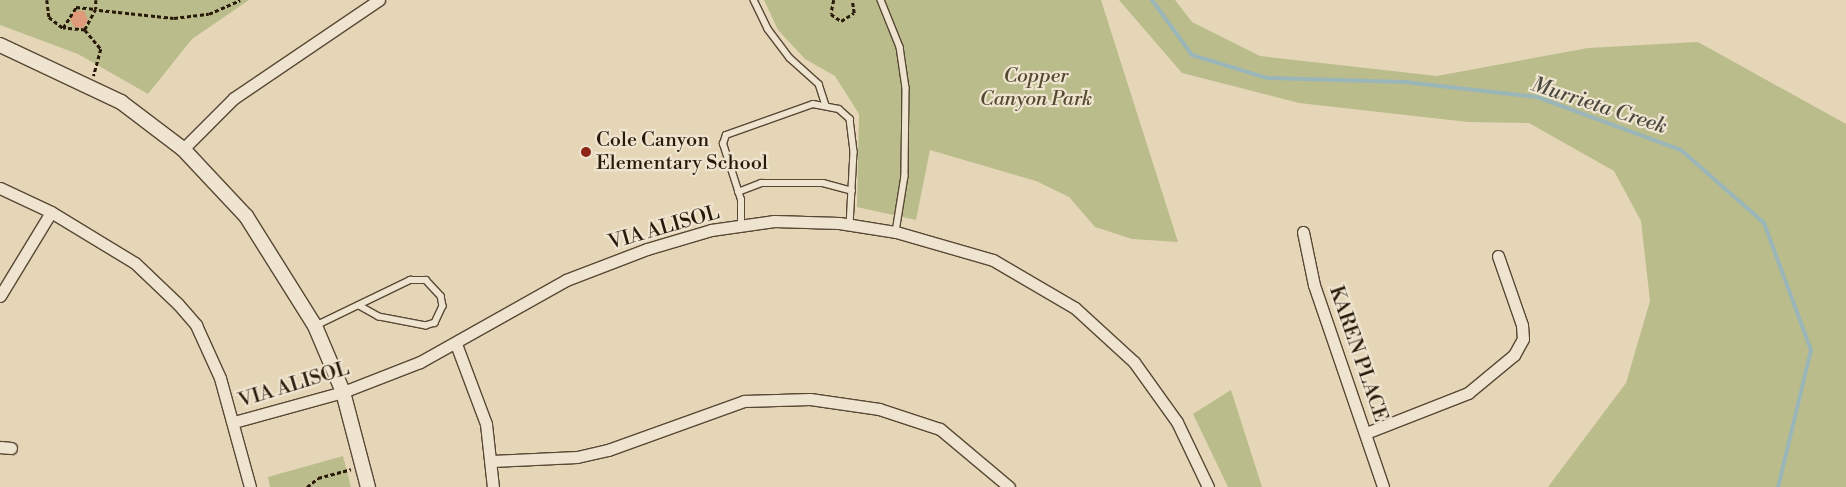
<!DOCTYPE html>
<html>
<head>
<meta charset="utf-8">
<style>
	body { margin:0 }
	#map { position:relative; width:1846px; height:487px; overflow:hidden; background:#e5d6b7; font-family:"Libre Bodoni",serif }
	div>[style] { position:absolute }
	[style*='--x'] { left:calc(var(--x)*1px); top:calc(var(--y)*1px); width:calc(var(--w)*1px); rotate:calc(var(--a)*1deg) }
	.green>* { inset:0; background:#babc8b }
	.stream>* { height:4px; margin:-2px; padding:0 2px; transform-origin:2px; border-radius:2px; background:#9bb6b9 }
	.building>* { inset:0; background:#de9a7a }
	.path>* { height:2.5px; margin-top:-1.25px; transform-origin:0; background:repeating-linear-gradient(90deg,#291909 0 4px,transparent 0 6.5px) }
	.roads { filter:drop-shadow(1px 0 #584834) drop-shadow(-1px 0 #584834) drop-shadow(0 1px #584834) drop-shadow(0 -1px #584834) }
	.service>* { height:5.5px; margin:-2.75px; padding:0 2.75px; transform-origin:2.75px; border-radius:2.75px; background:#eee4d0 }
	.minor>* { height:11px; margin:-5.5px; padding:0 5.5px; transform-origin:5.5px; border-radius:5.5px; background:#eee4d0 }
	.tertiary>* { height:14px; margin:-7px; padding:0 7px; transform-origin:7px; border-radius:7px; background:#eee4d0 }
	.dots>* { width:14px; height:14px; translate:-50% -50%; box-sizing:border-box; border:2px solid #eee4d0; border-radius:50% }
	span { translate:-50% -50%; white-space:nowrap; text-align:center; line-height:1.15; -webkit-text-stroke:4.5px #eee4d0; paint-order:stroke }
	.park-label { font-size:20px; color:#544a30; font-style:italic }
	.poi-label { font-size:20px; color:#291909 }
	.left { translate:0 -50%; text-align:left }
	.street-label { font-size:20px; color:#291909 }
	.water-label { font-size:21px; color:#4b483e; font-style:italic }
</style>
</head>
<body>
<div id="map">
	<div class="green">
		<i style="clip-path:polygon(0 0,249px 0,192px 39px,148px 94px,78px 54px,0 25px)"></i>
		<i style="clip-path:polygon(764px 0,1101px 0,1178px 242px,1132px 239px,1095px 227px,1069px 197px,1036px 181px,930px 150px,916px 220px,857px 207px,859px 114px,835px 76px,805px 59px,778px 30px)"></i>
		<i style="clip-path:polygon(1119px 0,1175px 0,1192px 22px,1260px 56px,1437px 76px,1588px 48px,1698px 42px,1846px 124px,1846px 487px,1548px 487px,1626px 383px,1650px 301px,1641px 221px,1614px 171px,1529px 123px,1468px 122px,1299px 103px,1182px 73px)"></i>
		<i style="clip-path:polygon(1231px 390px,1262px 487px,1228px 487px,1193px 414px)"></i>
		<i style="clip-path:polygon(343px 456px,351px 487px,270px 487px,268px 477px)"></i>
	</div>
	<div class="stream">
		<i style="--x:1152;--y:0;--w:68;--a:54"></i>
		<i style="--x:1192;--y:55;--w:78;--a:17"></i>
		<i style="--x:1267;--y:78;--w:138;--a:1.7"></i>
		<i style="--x:1405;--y:82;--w:133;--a:6.5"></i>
		<i style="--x:1537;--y:97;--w:153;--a:20.2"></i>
		<i style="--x:1681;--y:150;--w:111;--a:41.3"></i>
		<i style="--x:1764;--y:223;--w:135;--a:69.7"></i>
		<i style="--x:1811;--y:350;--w:141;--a:103.5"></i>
	</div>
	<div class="building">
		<i style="clip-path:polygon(74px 11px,84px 11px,88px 20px,83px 28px,74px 27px,70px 19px)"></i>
	</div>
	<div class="path">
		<i style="--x:47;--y:0;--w:17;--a:83"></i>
		<i style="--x:49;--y:17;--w:18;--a:38"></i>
		<i style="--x:96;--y:0;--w:9;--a:90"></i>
		<i style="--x:834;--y:0;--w:14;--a:102"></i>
		<i style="--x:831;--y:14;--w:12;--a:35"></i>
		<i style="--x:841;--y:21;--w:15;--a:-32"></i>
		<i style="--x:854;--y:13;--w:13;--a:-99"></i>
		<i style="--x:99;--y:10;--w:75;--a:6.1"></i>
		<i style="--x:174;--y:18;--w:35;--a:-7"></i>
		<i style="--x:209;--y:14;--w:34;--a:-24"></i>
		<i style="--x:85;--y:30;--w:22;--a:-175"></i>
		<i style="--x:63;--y:28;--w:25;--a:-58"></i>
		<i style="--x:76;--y:7;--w:20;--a:6"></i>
		<i style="--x:96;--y:9;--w:24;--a:118"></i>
		<i style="--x:85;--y:30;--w:25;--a:50"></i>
		<i style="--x:101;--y:49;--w:28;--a:105"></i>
		<i style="--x:307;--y:487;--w:14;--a:-39"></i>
		<i style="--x:318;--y:478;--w:34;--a:-15"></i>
	</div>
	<div class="roads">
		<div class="service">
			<i style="--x:754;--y:0;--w:32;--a:64"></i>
			<i style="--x:768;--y:29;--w:36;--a:53"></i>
			<i style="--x:790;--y:58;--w:39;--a:42"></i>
			<i style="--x:819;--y:84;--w:22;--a:72"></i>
			<i style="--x:881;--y:0;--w:51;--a:68"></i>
			<i style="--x:900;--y:47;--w:41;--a:81.7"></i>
			<i style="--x:906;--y:88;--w:88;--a:90.7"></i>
			<i style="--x:905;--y:176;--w:57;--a:99.1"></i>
			<i style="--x:738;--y:192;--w:25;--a:-21"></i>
			<i style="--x:761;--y:183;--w:62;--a:0"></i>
			<i style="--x:823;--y:183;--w:30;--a:15"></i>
			<i style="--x:741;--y:226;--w:26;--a:-90"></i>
			<i style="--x:741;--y:200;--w:59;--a:-107.8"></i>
			<i style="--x:723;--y:144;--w:9;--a:-72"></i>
			<i style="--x:726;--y:135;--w:92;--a:-19.6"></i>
			<i style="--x:813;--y:104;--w:26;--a:11"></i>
			<i style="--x:839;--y:109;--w:15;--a:42"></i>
			<i style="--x:850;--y:119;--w:33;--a:83"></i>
			<i style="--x:854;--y:152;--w:73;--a:93.1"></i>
			<i style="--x:315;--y:326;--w:106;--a:-25.8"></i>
			<i style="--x:410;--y:280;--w:16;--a:0"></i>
			<i style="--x:426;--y:280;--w:22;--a:47"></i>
			<i style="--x:441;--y:296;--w:10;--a:79"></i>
			<i style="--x:443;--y:306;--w:19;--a:115"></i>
			<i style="--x:435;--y:323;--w:9;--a:162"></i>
			<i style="--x:426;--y:326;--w:48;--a:-169.2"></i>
			<i style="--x:379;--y:317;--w:23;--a:-151"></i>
		</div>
		<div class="minor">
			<i style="--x:183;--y:149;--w:72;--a:-45"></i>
			<i style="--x:234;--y:98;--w:175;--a:-34.1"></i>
			<i style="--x:0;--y:188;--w:56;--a:25.2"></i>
			<i style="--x:51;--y:212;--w:98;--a:31.3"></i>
			<i style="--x:135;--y:263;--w:59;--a:43.6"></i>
			<i style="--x:178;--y:304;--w:28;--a:49"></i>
			<i style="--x:196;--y:325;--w:58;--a:65.6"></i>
			<i style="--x:220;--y:378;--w:113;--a:74.6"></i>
			<i style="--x:1303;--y:232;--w:54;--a:78.3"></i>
			<i style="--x:1314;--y:285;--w:213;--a:71.1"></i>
			<i style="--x:0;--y:296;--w:98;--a:-58.7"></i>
			<i style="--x:456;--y:344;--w:85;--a:69.4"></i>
			<i style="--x:486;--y:424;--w:63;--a:83.7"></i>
			<i style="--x:234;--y:422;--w:113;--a:-15.4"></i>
			<i style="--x:343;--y:392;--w:83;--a:-21.3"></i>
			<i style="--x:420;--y:362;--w:167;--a:-29.3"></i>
			<i style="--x:566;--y:280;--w:87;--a:-20.9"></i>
			<i style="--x:647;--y:249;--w:67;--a:-16.5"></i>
			<i style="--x:711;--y:230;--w:64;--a:-8.1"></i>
			<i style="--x:774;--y:221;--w:65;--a:1.8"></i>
			<i style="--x:839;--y:223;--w:58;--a:9"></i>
			<i style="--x:896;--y:232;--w:101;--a:16.1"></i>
			<i style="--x:993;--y:260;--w:95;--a:30.3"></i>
			<i style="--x:1075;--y:308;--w:80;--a:42.5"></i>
			<i style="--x:1134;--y:362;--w:74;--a:54.4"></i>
			<i style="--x:1177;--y:422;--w:72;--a:64.5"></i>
			<i style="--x:1366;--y:433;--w:110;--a:-21.4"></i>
			<i style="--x:1468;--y:393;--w:60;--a:-39.6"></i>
			<i style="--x:1514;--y:355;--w:18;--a:-61"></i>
			<i style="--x:1523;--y:339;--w:14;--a:-94"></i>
			<i style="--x:1522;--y:325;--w:73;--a:-109.2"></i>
			<i style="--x:0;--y:447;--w:11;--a:5"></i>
			<i style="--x:492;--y:461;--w:85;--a:-2.7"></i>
			<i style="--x:577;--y:457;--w:32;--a:-13"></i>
			<i style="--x:608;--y:450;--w:145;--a:-19.8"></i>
			<i style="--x:744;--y:401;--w:66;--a:-1.7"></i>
			<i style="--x:810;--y:399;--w:70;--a:8.2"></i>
			<i style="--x:879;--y:409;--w:64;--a:18.2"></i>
			<i style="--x:940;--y:429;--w:90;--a:40"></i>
		</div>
		<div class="tertiary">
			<i style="--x:0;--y:45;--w:134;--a:25.2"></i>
			<i style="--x:121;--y:102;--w:78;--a:37.2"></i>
			<i style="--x:183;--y:149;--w:92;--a:46.8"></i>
			<i style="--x:246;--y:216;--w:130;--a:57.9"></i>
			<i style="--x:315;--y:326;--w:72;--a:67"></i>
			<i style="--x:343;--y:392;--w:98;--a:75.3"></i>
		</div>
	</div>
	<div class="dots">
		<i style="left:586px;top:152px;background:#8f2418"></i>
	</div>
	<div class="park-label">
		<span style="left:1036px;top:88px">Copper<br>Canyon Park</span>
	</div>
	<div class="poi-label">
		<span class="left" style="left:596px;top:152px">Cole Canyon<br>Elementary School</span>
	</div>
	<div class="street-label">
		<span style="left:664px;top:228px;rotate:-16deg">VIA ALISOL</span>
		<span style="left:1358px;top:354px;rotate:71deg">KAREN PLACE</span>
		<span style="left:294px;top:385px;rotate:-17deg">VIA ALISOL</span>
	</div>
	<div class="water-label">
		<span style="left:1599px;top:106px;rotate:18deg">Murrieta Creek</span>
	</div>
</div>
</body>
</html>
